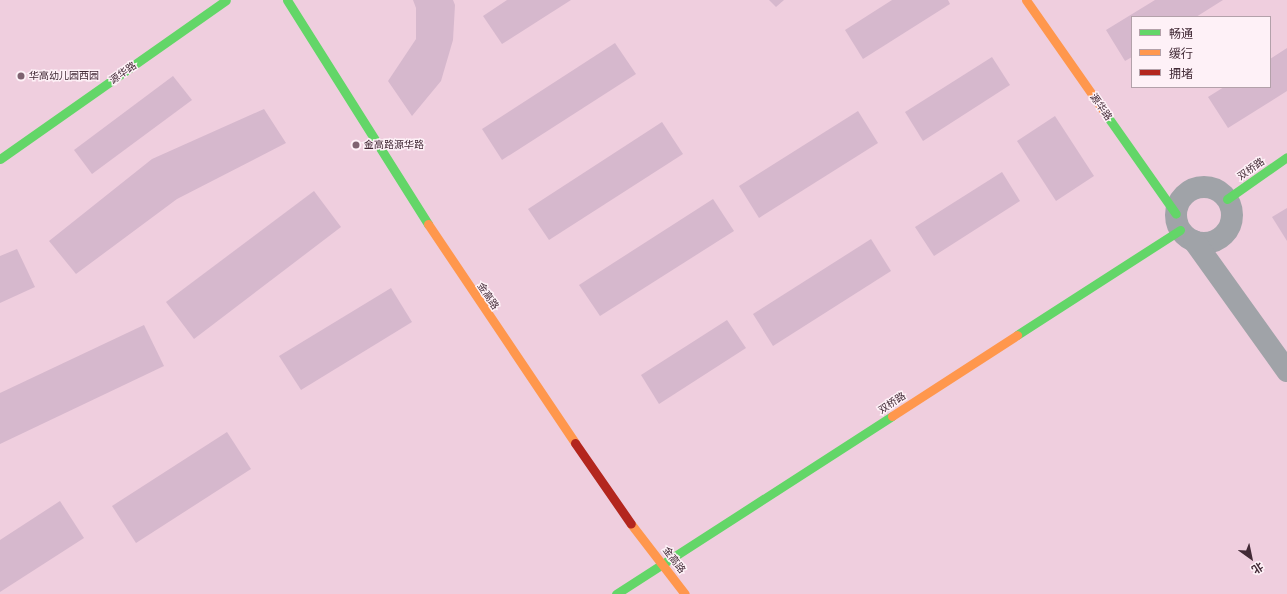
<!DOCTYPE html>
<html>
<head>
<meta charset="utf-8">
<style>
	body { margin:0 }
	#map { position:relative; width:1287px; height:594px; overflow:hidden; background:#efcede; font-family:"Public Sans","Noto Sans SC",sans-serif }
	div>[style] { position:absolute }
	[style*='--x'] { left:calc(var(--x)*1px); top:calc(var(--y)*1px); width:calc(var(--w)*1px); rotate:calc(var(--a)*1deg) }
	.building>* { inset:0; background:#d6b8cd }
	.street>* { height:22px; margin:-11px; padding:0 11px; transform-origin:11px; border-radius:11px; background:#a0a3a8 }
	.street>.ring { margin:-11px; padding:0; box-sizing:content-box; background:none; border:22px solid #a0a3a8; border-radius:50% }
	.fast>* { height:9px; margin:-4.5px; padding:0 4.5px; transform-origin:4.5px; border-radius:4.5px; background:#63d668 }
	.slow>* { height:9px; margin:-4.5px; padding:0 4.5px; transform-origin:4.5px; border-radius:4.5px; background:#ff974d }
	.jam>* { height:9px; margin:-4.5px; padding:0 4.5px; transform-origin:4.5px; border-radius:4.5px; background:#b3261e }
	.dots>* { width:11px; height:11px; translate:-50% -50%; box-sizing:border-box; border:2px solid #fef1f7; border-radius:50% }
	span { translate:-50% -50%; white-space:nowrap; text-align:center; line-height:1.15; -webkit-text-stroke:3px #fef1f7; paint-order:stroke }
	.street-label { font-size:10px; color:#422a36 }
	.poi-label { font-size:10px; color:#422a36 }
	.left { translate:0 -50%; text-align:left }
	.legend { position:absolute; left:1131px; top:16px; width:140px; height:72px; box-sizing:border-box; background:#fef1f7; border:1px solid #b3a1aa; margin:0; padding:5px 7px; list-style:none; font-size:12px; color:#422a36 }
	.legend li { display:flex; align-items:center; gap:8px; height:20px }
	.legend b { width:20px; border:1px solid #b3a1aa }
	.north { position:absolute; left:1231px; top:538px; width:40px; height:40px; -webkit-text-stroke:3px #fef1f7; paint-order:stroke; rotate:147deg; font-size:11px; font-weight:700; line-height:16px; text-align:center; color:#422a36 }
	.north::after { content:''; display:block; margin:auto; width:14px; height:18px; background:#422a36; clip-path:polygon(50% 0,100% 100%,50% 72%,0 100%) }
</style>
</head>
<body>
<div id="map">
	<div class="building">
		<i style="clip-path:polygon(413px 0,453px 0,455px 5px,453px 40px,441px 81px,412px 116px,388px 81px,416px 39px,416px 8px)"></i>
		<i style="clip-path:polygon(507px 0,571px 0,502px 44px,483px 16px)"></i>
		<i style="clip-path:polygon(769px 0,784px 0,776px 7px)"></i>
		<i style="clip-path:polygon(892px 0,948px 0,950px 4px,863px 59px,845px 30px)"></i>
		<i style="clip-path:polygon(1155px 0,1223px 0,1196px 17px,1132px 17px,1132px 57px,1125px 61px,1106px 30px)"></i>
		<i style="clip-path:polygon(615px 43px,636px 74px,502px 160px,482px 129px)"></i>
		<i style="clip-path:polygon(1287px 48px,1287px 91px,1228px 128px,1208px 97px,1224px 87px,1270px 87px,1270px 59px)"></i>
		<i style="clip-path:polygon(992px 57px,1010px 85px,923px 141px,905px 112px)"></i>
		<i style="clip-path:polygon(173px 76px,192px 100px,92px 174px,74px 150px)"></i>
		<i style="clip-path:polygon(264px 109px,286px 143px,177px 199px,76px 274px,49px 241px,152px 159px)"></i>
		<i style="clip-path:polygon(858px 111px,878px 143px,759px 218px,739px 186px)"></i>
		<i style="clip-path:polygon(1055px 116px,1094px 176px,1056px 201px,1017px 141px)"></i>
		<i style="clip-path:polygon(662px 122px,683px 154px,549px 240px,528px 209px)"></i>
		<i style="clip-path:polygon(1002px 172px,1020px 201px,934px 256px,915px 227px)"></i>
		<i style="clip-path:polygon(314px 191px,341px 227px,194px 339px,166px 302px)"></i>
		<i style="clip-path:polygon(713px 199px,734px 231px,600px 316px,579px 285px)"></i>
		<i style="clip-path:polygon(1287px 208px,1287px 241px,1272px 217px)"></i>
		<i style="clip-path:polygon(871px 239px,891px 271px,773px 346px,753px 314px)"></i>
		<i style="clip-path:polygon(17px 249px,35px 287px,0 303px,0 256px)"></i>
		<i style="clip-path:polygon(391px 288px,412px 322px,301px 390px,279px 356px)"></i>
		<i style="clip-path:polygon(727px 320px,746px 348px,659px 404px,641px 375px)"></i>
		<i style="clip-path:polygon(144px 325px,164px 366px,0 444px,0 393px)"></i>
		<i style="clip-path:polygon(227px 432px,251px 469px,136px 543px,112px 506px)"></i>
		<i style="clip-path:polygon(60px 501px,84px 538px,0 592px,0 540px)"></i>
	</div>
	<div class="street">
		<i class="ring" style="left:1176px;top:187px;width:34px;height:34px"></i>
		<i style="--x:1194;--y:241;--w:160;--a:54.4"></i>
	</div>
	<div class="fast">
		<i style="--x:287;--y:0;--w:265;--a:57.8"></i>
		<i style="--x:1105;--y:113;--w:123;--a:54.9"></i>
		<i style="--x:0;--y:159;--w:276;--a:-35.1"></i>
		<i style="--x:1227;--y:199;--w:73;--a:-35"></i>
		<i style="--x:1017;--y:335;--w:194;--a:-32.8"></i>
		<i style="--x:616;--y:594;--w:328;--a:-32.8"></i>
	</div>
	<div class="slow">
		<i style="--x:1026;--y:0;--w:138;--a:55"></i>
		<i style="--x:428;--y:224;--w:264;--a:56.1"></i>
		<i style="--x:892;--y:416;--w:149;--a:-32.9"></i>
		<i style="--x:631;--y:524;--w:88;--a:52.4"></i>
	</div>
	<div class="jam">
		<i style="--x:575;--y:443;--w:98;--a:55.3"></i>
	</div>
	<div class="dots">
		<i style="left:21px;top:76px;background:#7f6371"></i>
		<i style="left:356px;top:145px;background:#7f6371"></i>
	</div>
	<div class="street-label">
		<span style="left:123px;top:73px;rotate:-35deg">源华路</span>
		<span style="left:1101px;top:107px;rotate:55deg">源华路</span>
		<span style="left:1251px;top:169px;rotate:-35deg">双桥路</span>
		<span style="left:488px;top:296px;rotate:56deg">金高路</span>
		<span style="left:892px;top:403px;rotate:-33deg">双桥路</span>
		<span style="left:674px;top:560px;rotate:53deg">金高路</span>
	</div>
	<div class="poi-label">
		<span class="left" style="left:29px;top:76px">华高幼儿园西园</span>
		<span class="left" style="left:364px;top:145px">金高路源华路</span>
	</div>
	<ul class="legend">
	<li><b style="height:5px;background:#63d668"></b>畅通</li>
	<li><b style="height:5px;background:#ff974d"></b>缓行</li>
	<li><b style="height:5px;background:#b3261e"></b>拥堵</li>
	</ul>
	<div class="north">北</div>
</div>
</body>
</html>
